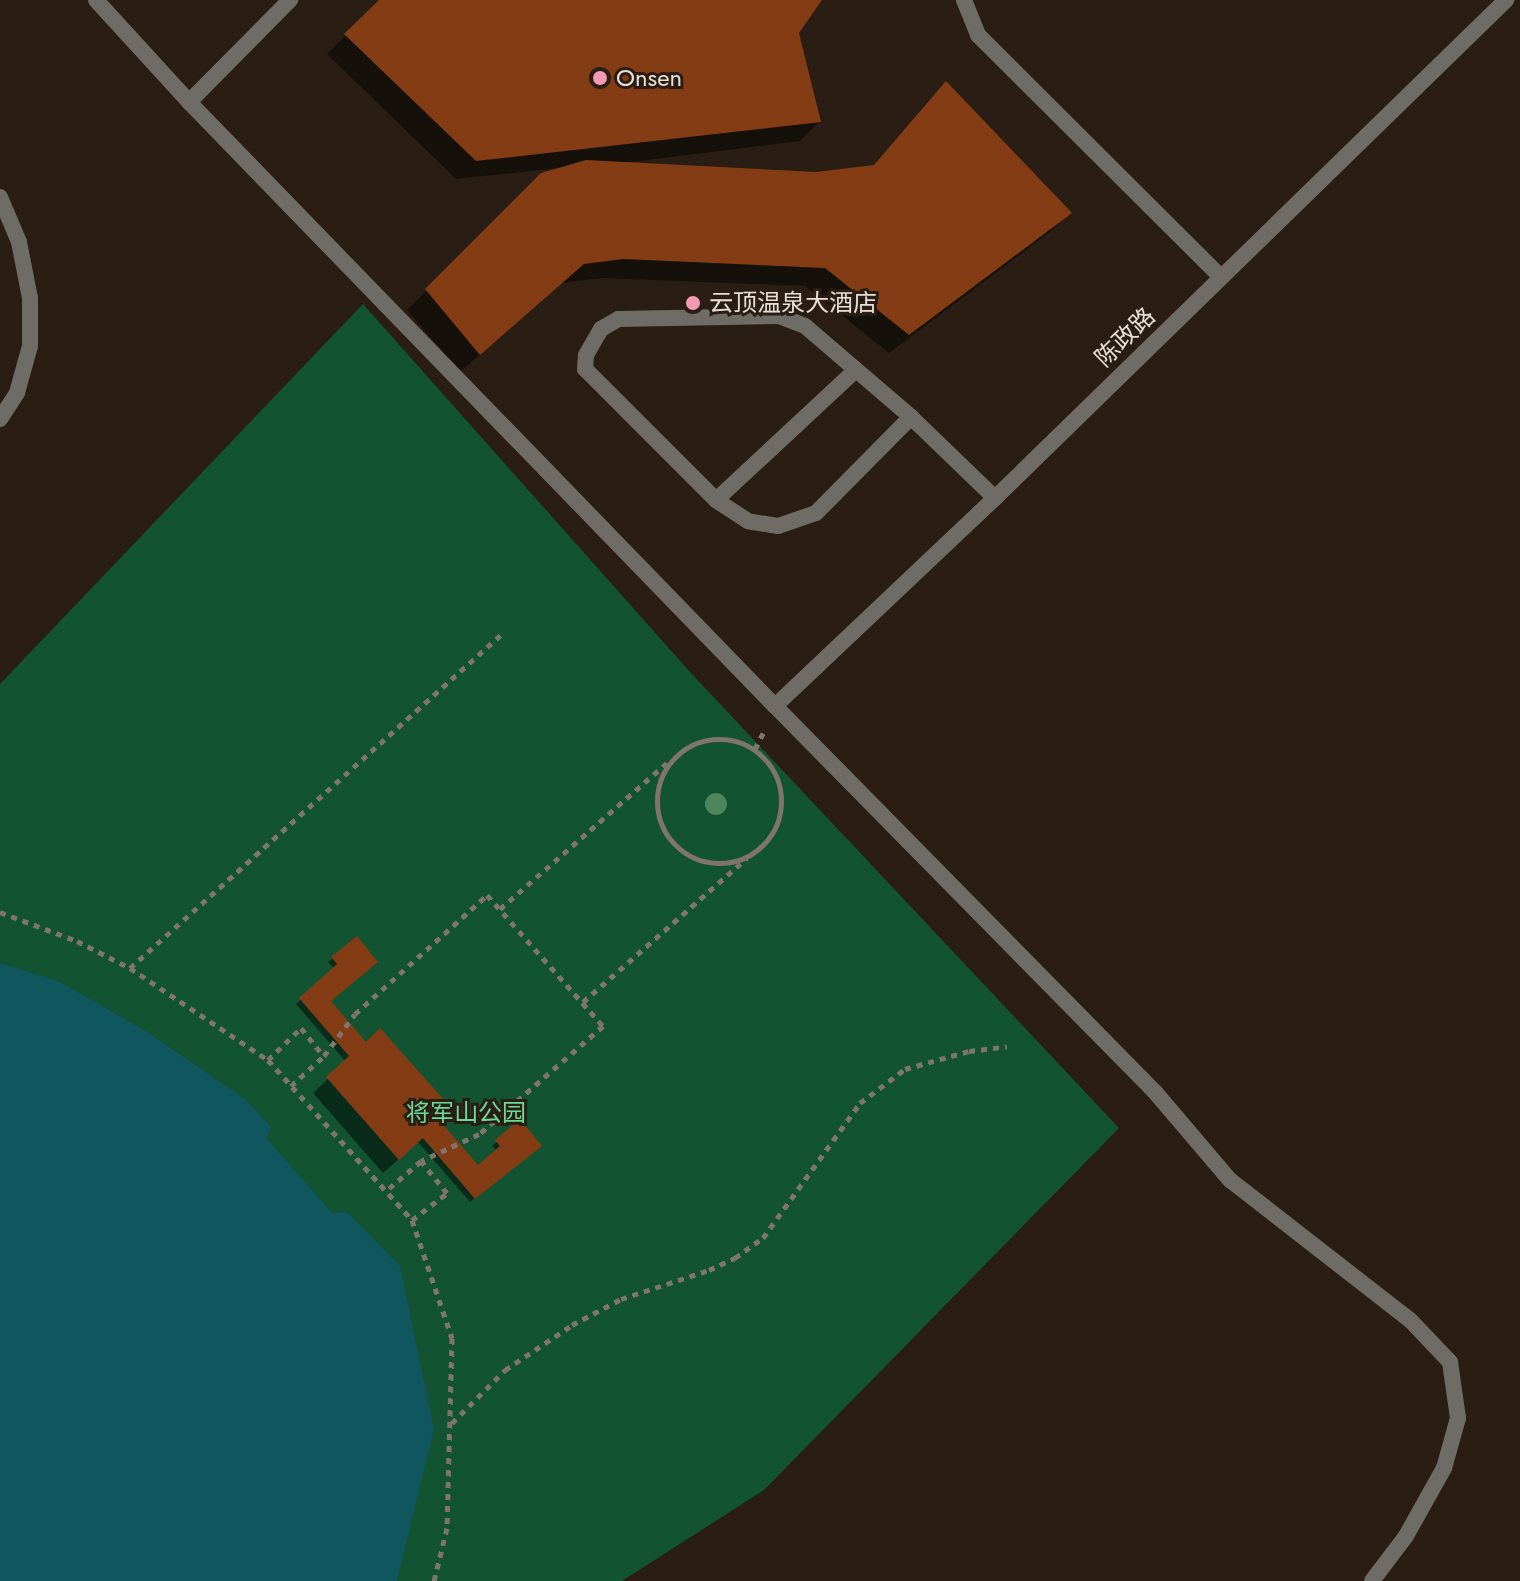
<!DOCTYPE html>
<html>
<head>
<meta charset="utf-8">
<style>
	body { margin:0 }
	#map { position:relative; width:1520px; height:1581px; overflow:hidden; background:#2a1e14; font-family:Jost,"Noto Sans SC",sans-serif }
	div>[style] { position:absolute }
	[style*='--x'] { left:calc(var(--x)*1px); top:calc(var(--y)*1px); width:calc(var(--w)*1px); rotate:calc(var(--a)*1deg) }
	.green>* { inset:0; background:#125331 }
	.water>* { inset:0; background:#0f565f }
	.shadow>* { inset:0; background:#0007 }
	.building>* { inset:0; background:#843c15 }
	.path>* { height:5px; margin-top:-2.5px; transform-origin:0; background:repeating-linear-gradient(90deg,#7f756c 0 6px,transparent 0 12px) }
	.path>.ring { margin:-2.5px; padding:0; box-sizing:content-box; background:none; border:5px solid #7f756c; border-radius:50% }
	.service>* { height:16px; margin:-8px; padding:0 8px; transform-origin:8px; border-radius:8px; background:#6f6c65 }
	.minor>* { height:16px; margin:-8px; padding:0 8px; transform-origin:8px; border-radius:8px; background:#6f6c65 }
	.tertiary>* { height:16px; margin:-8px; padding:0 8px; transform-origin:8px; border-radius:8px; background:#6f6c65 }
	.trees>* { width:22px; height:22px; margin:-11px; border-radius:50%; background:#4d855d }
	.dots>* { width:22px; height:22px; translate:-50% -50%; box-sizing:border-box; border:4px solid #2a1e14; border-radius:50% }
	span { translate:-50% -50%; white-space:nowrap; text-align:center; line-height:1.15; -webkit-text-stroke:6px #2a1e14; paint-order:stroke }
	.poi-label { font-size:24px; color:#e7dfd8 }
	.left { translate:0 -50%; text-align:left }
	.street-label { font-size:24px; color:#e7dfd8 }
	.park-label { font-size:24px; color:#6ada98 }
</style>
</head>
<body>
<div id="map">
	<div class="green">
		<i style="clip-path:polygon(363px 304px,690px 672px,1119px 1128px,764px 1490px,622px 1581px,0 1581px,0 684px)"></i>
	</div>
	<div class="water">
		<i style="clip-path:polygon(0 963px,60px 982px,147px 1032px,245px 1099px,271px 1127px,267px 1139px,332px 1213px,347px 1212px,400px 1266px,434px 1429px,397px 1581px,0 1581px)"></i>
	</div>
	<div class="shadow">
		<i style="clip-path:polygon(382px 0,820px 0,797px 33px,819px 122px,800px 141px,615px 164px,816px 174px,872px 168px,946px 84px,1069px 213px,1050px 232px,889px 353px,805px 286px,602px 278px,562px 283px,460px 372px,407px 310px,542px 175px,560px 168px,456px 179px,327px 54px)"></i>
		<i style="clip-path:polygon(356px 939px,328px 1001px,478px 1168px,497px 1151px,492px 1146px,520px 1122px,535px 1150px,470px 1202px,418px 1142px,383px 1173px,313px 1093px,346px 1062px,296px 1004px,334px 969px,328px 962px)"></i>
	</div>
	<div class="building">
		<i style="clip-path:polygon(379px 0,822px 0,799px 33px,821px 122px,476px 161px,344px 34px)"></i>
		<i style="clip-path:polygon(946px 81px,1072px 213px,909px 335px,825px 268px,623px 259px,584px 264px,480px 355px,425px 289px,541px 173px,586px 160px,816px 172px,874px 165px)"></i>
		<i style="clip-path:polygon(357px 936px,378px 962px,331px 1001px,366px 1042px,380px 1028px,454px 1111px,441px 1122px,478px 1165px,500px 1146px,495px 1140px,520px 1119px,542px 1146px,475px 1199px,423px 1138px,399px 1160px,326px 1077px,349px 1056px,299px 998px,337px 964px,331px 957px)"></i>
	</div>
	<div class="path">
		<i class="ring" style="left:657px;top:739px;width:119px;height:119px"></i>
		<i style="--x:755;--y:749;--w:22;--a:-63"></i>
		<i style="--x:500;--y:909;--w:222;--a:-41.2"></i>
		<i style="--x:0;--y:912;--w:82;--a:20.6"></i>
		<i style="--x:77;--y:941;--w:59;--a:27"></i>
		<i style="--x:130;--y:968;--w:166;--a:33.7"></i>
		<i style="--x:268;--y:1060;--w:215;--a:48"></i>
		<i style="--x:412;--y:1220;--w:125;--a:71.3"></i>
		<i style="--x:452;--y:1338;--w:190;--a:91.5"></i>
		<i style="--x:447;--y:1528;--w:55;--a:103.8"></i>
		<i style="--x:130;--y:968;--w:503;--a:-41.94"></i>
		<i style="--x:583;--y:1002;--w:218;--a:-41.3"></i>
		<i style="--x:268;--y:1060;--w:46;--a:-44.1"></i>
		<i style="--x:301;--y:1028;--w:36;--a:51"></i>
		<i style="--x:291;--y:1086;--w:45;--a:-42.3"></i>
		<i style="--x:324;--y:1056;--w:52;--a:-53.6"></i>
		<i style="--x:355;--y:1014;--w:178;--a:-42"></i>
		<i style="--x:487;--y:895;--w:175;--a:48.5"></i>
		<i style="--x:603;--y:1026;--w:164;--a:138.9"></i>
		<i style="--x:479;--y:1134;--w:64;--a:155"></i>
		<i style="--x:421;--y:1161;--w:46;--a:139.4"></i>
		<i style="--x:412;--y:1220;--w:44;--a:-37.6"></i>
		<i style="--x:447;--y:1193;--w:41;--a:-129.1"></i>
		<i style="--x:452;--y:1423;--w:75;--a:-45"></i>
		<i style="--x:505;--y:1370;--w:81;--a:-33.9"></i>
		<i style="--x:572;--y:1325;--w:55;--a:-28"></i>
		<i style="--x:621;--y:1299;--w:93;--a:-18.2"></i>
		<i style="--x:709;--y:1270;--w:29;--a:-25"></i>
		<i style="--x:735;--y:1258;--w:34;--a:-36"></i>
		<i style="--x:763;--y:1238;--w:166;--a:-54.3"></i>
		<i style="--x:860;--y:1103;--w:56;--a:-37.1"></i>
		<i style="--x:905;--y:1069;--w:66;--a:-15.7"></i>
		<i style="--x:969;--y:1051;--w:38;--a:-7"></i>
	</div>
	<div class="service">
		<i style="--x:964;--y:0;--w:38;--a:68"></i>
		<i style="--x:978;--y:35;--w:343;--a:44.9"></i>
		<i style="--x:779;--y:316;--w:28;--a:21"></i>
		<i style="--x:805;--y:326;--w:140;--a:40.6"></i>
		<i style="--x:911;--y:417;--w:135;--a:134.7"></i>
		<i style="--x:816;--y:513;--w:40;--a:161.1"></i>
		<i style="--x:778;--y:526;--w:30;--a:-171"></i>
		<i style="--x:748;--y:521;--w:38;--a:-147"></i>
		<i style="--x:716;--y:500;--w:185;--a:-135"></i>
		<i style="--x:585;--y:369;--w:14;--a:-86"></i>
		<i style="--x:586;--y:355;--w:30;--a:-60"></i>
		<i style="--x:601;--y:329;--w:20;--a:-30"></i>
		<i style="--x:618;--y:319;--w:161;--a:-1.1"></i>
		<i style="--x:911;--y:417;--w:117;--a:44"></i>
		<i style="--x:716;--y:500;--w:191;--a:-42.9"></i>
	</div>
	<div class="minor">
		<i style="--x:189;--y:102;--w:144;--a:-45.3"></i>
		<i style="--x:0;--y:197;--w:49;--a:67.1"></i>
		<i style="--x:19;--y:242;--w:57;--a:78.9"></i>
		<i style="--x:30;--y:298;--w:48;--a:90"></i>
		<i style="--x:30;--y:346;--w:49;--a:105.5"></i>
		<i style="--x:17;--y:393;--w:31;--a:123"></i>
		<i style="--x:775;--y:706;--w:542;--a:45.45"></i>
		<i style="--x:1155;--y:1092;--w:116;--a:49.6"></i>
		<i style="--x:1230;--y:1180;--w:229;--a:37.9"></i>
		<i style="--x:1411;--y:1321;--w:57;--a:46.4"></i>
		<i style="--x:1450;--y:1362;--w:57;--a:81.9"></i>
		<i style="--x:1458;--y:1418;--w:52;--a:105.6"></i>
		<i style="--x:1444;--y:1468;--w:78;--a:119.2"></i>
		<i style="--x:1406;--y:1536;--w:56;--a:127.1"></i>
	</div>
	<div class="tertiary">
		<i style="--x:96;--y:0;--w:138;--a:47.6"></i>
		<i style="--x:189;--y:102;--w:842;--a:45.87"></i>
		<i style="--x:775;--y:706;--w:303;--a:-43.4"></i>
		<i style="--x:995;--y:498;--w:714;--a:-44.26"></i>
	</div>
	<div class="trees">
		<i style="left:716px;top:804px"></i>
	</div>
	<div class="dots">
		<i style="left:600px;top:78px;background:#f19ab1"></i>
		<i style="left:693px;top:303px;background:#f19ab1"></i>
	</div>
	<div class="poi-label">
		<span class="left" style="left:616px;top:78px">Onsen</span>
		<span class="left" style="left:709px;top:303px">云顶温泉大酒店</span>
	</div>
	<div class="street-label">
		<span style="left:1125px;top:337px;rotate:-44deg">陈政路</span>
	</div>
	<div class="park-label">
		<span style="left:466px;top:1113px">将军山公园</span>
	</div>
</div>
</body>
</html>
